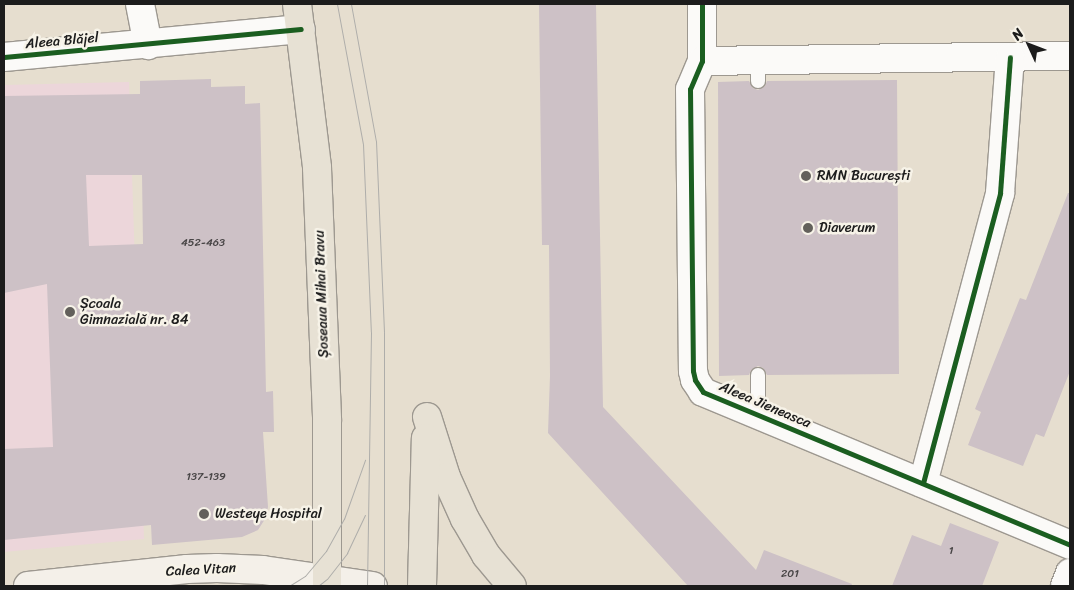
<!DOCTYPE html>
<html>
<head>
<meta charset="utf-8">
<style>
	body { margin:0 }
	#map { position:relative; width:1074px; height:590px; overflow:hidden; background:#e6decf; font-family:Sriracha,sans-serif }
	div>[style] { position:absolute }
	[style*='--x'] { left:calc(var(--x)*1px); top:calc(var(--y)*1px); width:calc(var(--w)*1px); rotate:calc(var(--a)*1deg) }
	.built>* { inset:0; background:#ecd6da }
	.building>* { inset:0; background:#cdc1c6 }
	.roads { filter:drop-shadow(1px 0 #9d9890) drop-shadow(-1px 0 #9d9890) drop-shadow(0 1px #9d9890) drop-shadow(0 -1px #9d9890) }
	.service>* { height:14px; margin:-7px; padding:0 7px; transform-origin:7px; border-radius:7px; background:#fbfaf8 }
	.minor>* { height:28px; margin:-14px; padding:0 14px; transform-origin:14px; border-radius:14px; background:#fbfaf8 }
	.secondary>* { height:28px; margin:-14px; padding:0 14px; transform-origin:14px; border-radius:14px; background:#f4f0e9 }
	.primary>* { height:28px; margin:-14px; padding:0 14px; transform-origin:14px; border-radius:14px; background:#e7e1d4 }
	.tram>* { height:1px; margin:-0.5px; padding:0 0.5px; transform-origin:0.5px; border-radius:0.5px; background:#aeadaa }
	.cycleway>* { height:5px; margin:-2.5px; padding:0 2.5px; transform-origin:2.5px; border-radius:2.5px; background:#1b5e20 }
	.dots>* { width:14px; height:14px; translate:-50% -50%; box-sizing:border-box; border:2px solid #f7f3e8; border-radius:50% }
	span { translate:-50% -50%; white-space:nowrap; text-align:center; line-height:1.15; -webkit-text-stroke:5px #f7f3e8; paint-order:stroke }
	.number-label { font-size:11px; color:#484546 }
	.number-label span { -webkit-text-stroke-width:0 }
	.street-label { font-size:14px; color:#1c1c1c }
	.poi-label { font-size:14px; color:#1c1c1c }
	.left { translate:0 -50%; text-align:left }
	.frame { position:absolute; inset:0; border:5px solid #1c1c1c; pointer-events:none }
	.north { position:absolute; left:1004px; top:20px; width:50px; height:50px; -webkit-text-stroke:4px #f7f3e8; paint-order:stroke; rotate:313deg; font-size:14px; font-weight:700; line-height:20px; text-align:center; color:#1c1c1c }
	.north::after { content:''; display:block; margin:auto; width:18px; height:22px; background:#1c1c1c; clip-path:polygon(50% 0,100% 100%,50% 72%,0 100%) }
</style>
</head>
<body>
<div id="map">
	<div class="built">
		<i style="clip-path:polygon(129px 82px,144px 539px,4px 552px,4px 85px)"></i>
	</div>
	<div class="building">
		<i style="clip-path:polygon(539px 4px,596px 4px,603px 407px,756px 570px,764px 550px,852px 584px,851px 586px,688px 586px,548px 433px,550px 376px,549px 245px,542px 245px)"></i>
		<i style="clip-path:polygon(evenodd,211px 79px,211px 87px,245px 86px,245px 104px,260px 103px,266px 392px,273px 391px,274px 432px,263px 432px,268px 507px,265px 519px,258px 530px,242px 537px,152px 545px,151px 525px,4px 540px,4px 449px,53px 447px,47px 284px,4px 293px,4px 96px,140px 94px,140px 81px,211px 79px,86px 175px,142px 175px,143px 244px,89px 246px,86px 175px)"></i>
		<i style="clip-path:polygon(897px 80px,899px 374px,767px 375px,763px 368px,758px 366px,751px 370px,749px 375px,719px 376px,718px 82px,749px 81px,753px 88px,758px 90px,765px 86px,767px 81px)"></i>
		<i style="clip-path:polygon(1068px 193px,1070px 193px,1070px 371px,1044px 437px,1036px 434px,1023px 466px,968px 445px,981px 412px,975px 409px,1020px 298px,1026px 300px)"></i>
		<i style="clip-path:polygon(950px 523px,999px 542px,982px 586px,892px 586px,912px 535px,941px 546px)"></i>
	</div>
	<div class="roads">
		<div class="service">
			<i style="--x:758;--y:81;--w:20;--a:-90"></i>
			<i style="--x:758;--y:375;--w:40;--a:90"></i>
		</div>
		<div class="minor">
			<i style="--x:140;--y:4;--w:42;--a:79"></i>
			<i style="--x:702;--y:4;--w:57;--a:90"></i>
			<i style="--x:702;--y:61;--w:30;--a:113"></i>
			<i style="--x:690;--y:89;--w:282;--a:89.4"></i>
			<i style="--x:693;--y:371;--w:9;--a:77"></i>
			<i style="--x:695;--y:380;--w:14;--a:56"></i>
			<i style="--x:703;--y:392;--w:398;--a:22.6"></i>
			<i style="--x:4;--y:57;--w:298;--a:-5.4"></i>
			<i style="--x:702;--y:61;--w:368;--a:-0.8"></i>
			<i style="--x:923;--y:483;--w:300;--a:-75.1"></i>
			<i style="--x:1000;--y:193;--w:136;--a:-85.8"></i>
			<i style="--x:1065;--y:586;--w:14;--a:-69"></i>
		</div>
		<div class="secondary">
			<i style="--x:28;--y:586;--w:160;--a:-6.1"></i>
			<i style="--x:187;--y:569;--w:30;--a:-2"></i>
			<i style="--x:217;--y:568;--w:46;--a:2.5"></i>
			<i style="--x:263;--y:570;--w:111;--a:8.3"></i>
		</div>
		<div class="primary">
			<i style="--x:297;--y:4;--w:165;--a:83"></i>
			<i style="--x:317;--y:168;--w:253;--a:87.7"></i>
			<i style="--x:327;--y:421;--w:165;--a:90"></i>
			<i style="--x:427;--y:417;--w:63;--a:72.4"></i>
			<i style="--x:446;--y:477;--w:46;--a:65.7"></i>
			<i style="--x:465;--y:519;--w:42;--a:59.7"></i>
			<i style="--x:486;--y:555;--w:40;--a:50"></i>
			<i style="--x:422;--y:586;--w:148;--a:-88.5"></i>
		</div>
	</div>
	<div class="tram">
		<i style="--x:337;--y:4;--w:142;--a:79.5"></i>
		<i style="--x:363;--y:144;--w:188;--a:87.6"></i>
		<i style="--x:371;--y:332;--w:254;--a:90.9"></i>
		<i style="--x:351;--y:4;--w:139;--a:79.7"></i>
		<i style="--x:376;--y:141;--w:191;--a:87.6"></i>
		<i style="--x:384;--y:332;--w:254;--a:90"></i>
		<i style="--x:289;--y:586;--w:19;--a:-32"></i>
		<i style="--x:305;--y:576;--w:33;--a:-50"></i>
		<i style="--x:326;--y:551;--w:37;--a:-61"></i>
		<i style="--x:344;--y:519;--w:63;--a:-70.4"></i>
		<i style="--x:318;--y:586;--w:11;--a:-38"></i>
		<i style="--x:327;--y:579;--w:33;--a:-52"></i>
		<i style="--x:347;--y:553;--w:42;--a:-64.7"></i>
	</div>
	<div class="cycleway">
		<i style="--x:702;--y:4;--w:57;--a:90"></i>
		<i style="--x:702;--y:61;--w:30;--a:113"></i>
		<i style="--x:690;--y:89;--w:282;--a:89.4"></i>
		<i style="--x:693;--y:371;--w:9;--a:77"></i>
		<i style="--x:695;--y:380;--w:14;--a:56"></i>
		<i style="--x:703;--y:392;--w:398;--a:22.6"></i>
		<i style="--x:4;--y:57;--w:298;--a:-5.4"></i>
		<i style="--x:923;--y:483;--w:300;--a:-75.1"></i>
		<i style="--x:1000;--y:193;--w:136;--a:-85.8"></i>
	</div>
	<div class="dots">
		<i style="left:806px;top:176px;background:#63605b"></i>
		<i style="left:808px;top:228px;background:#63605b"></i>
		<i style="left:70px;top:312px;background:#63605b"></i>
		<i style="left:204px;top:514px;background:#63605b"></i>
	</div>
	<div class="number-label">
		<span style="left:203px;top:243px">452-463</span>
		<span style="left:206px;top:477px">137-139</span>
		<span style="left:951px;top:551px">1</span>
		<span style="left:790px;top:574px">201</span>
	</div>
	<div class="street-label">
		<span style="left:62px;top:41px;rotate:-5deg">Aleea Blăjel</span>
		<span style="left:322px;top:294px;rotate:-92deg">Șoseaua Mihai Bravu</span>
		<span style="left:765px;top:405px;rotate:23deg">Aleea Jieneasca</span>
		<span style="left:201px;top:570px;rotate:-3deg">Calea Vitan</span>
	</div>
	<div class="poi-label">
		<span class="left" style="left:817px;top:176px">RMN București</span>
		<span class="left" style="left:819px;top:228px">Diaverum</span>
		<span class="left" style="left:80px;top:312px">Școala<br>Gimnazială nr. 84</span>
		<span class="left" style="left:215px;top:514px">Westeye Hospital</span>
	</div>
	<div class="frame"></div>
	<div class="north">N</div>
</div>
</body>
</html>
